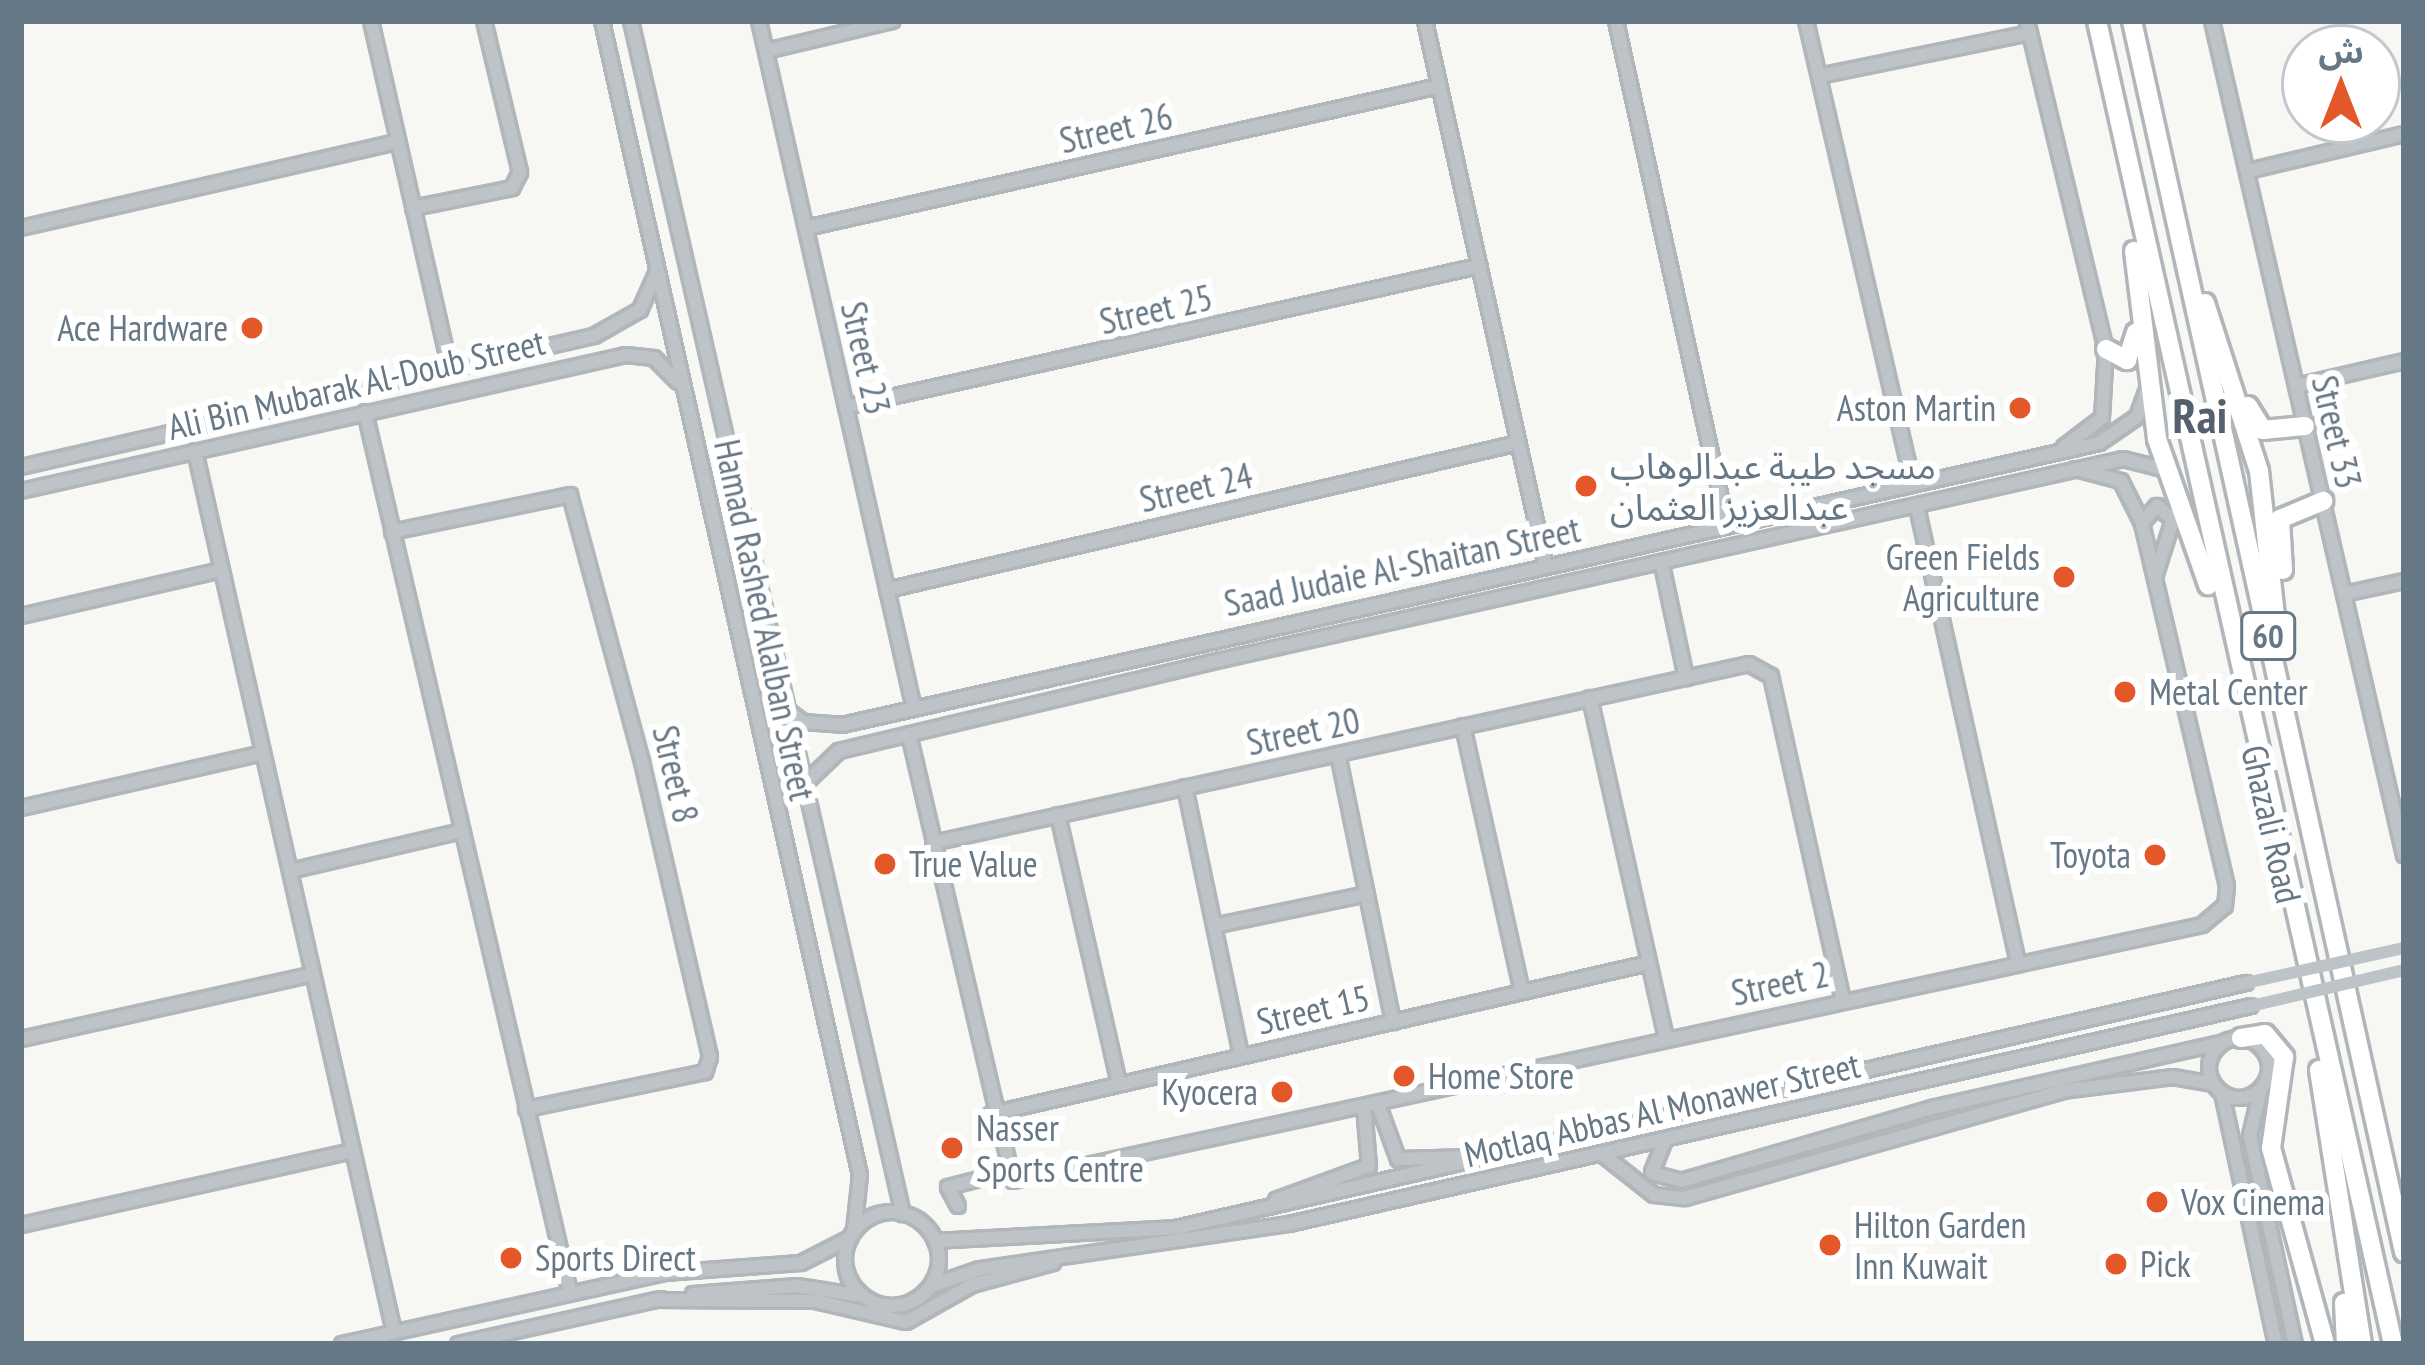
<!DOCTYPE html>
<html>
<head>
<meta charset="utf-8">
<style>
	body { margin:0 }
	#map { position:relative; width:2425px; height:1365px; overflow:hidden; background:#f7f7f4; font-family:"PT Sans Narrow","Noto Sans Arabic",sans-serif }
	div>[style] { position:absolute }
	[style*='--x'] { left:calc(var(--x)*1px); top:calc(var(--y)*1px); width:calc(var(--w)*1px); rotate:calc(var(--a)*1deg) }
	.roads { filter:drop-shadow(3px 0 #b1b6ba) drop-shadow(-3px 0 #b1b6ba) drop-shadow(0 3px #b1b6ba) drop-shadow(0 -3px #b1b6ba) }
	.minor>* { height:12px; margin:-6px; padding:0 6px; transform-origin:6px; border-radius:6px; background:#bec3c7 }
	.minor>.ring { margin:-6px; padding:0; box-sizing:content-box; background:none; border:12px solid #bec3c7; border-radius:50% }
	.highway>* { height:18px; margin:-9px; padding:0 9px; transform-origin:9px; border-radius:9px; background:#fff }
	.minor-bridge>* { height:12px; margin:-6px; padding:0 6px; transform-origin:6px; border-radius:6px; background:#bec3c7 }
	.dots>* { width:33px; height:33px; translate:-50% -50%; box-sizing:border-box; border:6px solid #fff; border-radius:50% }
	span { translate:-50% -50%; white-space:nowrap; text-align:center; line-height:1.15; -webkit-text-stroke:12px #fff; paint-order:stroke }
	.shield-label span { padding:3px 9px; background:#fff; border:3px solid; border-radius:9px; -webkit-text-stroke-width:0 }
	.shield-label { font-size:33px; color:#667785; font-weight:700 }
	.street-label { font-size:36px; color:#667785 }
	.poi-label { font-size:36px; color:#667785 }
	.right { translate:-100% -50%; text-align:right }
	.left { translate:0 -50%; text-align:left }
	.district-label { font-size:48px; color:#54606b; font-weight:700 }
	.frame { position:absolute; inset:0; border:24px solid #667785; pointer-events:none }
	.north { position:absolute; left:2281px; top:24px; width:120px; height:120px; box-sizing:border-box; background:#fff; border:3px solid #c2c9ce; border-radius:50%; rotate:0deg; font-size:33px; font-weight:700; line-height:48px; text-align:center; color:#667785 }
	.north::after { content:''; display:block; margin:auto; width:42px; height:54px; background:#e35729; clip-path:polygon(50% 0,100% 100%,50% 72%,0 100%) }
</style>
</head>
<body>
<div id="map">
	<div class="roads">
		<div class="minor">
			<i style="--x:371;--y:21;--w:357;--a:77.2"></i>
			<i style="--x:602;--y:21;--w:1182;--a:77.4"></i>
			<i style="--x:860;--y:1175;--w:56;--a:96.1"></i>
			<i style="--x:631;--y:21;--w:1224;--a:77.16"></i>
			<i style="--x:759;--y:21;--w:705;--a:77.3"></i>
			<i style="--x:1425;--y:21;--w:559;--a:77.5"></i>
			<i style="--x:1616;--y:21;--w:517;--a:77.6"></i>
			<i style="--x:1806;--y:21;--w:475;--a:77"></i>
			<i style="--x:2027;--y:21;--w:337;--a:76.5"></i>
			<i style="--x:2106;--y:349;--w:69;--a:93.3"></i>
			<i style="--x:2102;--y:418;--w:48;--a:142.7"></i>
			<i style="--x:2212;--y:21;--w:856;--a:77.04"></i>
			<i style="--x:766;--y:51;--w:130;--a:-13.4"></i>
			<i style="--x:1819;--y:76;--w:215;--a:-11.5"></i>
			<i style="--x:2248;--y:171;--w:160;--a:-13.3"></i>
			<i style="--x:413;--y:208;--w:101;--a:-11.4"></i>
			<i style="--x:512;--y:188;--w:18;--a:-63"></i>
			<i style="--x:520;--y:172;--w:155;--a:-103.4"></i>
			<i style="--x:21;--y:228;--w:387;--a:-12.9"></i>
			<i style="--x:806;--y:228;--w:649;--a:-12.64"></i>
			<i style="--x:2296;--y:386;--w:111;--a:-13"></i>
			<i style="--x:846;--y:407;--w:649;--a:-12.56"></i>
			<i style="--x:365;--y:412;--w:904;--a:76.89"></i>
			<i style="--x:195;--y:451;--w:903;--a:77.27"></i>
			<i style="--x:21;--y:467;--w:588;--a:-12.88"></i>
			<i style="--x:594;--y:336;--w:53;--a:-29.5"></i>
			<i style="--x:640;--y:310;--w:39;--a:-66"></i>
			<i style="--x:21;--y:491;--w:620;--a:-12.67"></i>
			<i style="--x:626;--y:355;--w:28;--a:6"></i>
			<i style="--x:654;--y:358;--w:34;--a:45"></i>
			<i style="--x:1917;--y:507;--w:467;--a:77.5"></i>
			<i style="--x:2142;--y:523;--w:23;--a:-49"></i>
			<i style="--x:2157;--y:506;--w:21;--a:41"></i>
			<i style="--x:2173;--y:520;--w:60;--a:107.5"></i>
			<i style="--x:392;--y:532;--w:182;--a:-11.7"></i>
			<i style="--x:570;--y:495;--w:277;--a:74.9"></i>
			<i style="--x:642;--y:762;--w:303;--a:77"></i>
			<i style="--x:710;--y:1057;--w:16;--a:108"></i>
			<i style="--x:705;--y:1072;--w:183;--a:168.3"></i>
			<i style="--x:1662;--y:565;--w:116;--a:78"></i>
			<i style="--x:887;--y:590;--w:648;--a:-13.11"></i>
			<i style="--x:2344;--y:594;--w:61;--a:-12.2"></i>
			<i style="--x:21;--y:616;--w:206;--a:-12.9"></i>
			<i style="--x:1590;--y:698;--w:349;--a:77.4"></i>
			<i style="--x:779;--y:704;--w:30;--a:37"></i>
			<i style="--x:803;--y:722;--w:39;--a:4"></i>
			<i style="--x:842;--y:725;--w:1288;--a:-12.64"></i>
			<i style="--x:2099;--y:443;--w:46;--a:-34.4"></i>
			<i style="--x:2137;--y:417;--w:32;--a:-70"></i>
			<i style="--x:1463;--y:726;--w:272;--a:77.5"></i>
			<i style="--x:909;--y:734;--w:459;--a:76.9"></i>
			<i style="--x:1013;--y:1181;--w:1216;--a:-12.15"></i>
			<i style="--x:2202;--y:925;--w:30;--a:-40"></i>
			<i style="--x:2225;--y:906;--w:20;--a:-84"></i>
			<i style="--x:2227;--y:886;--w:373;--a:-103.2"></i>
			<i style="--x:2142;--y:523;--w:47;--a:-116.6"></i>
			<i style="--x:2121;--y:481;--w:47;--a:-165.1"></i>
			<i style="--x:1338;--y:754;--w:274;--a:78.4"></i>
			<i style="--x:1185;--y:787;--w:275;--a:78.2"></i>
			<i style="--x:798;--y:790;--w:57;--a:-43.6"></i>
			<i style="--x:839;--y:751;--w:393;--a:-13.4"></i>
			<i style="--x:1221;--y:660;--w:924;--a:-12.56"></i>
			<i style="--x:2123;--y:459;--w:45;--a:14"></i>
			<i style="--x:21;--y:808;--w:248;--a:-12.8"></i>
			<i style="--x:1058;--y:815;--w:276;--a:77.2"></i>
			<i style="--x:933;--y:843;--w:835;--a:-12.37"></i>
			<i style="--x:1749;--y:664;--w:25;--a:29"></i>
			<i style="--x:1771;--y:676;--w:332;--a:77.5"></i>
			<i style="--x:290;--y:871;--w:177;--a:-13.1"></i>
			<i style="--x:1214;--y:926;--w:156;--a:-11.8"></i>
			<i class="ring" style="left:2209px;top:1038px;width:48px;height:48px"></i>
			<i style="--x:21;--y:1039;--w:299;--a:-12.5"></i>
			<i style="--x:2261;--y:1089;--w:48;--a:103.2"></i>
			<i style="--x:2250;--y:1136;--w:213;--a:77.8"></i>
			<i style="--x:2222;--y:1093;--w:257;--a:77.9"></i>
			<i style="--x:1378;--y:1104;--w:59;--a:70"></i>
			<i style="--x:1398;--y:1159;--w:71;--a:-1.6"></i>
			<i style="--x:991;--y:1114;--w:675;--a:-12.92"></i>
			<i style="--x:1665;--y:1140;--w:35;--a:112"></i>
			<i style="--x:1652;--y:1173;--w:30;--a:15"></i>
			<i style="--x:1681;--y:1181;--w:266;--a:-16.2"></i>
			<i style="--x:1936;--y:1107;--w:292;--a:-12.7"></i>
			<i style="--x:1602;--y:1154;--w:66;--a:38.3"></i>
			<i style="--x:1654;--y:1195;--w:31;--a:6"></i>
			<i style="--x:1685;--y:1198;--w:392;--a:-15.8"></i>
			<i style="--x:2062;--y:1091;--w:112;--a:-7.2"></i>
			<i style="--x:2173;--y:1077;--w:41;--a:9.9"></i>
			<i style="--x:1276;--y:1200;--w:99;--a:-20.1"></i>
			<i style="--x:1369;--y:1166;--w:60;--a:-94.8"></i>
			<i style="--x:958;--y:1206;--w:21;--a:-118"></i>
			<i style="--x:948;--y:1187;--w:61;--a:-14.3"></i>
			<i class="ring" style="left:845px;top:1212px;width:82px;height:82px"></i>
			<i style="--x:21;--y:1225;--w:340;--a:-12.6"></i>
			<i style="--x:935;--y:1241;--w:241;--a:-3.1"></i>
			<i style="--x:1176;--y:1228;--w:1098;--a:-12.9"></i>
			<i style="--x:931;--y:1286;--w:52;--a:-19.1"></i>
			<i style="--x:980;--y:1269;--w:312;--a:-8.3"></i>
			<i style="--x:1289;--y:1224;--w:986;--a:-12.77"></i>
			<i style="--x:693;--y:1294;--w:104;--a:-4.4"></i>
			<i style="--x:797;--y:1286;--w:66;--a:8.7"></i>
			<i style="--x:656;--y:1300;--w:159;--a:0.4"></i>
			<i style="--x:815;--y:1301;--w:93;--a:13"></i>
			<i style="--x:906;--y:1322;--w:76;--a:-29.3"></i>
			<i style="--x:972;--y:1285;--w:84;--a:-15.2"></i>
			<i style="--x:342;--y:1344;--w:331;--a:-12.4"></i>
			<i style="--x:665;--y:1273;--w:136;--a:-4.2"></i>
			<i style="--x:801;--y:1263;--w:55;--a:-27"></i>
			<i style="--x:458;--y:1344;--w:208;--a:-12.5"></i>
		</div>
		<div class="highway">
			<i style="--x:2097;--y:21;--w:1356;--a:77.39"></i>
			<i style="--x:2132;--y:21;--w:1261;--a:77.54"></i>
			<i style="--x:2134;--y:251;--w:189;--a:83"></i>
			<i style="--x:2157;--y:439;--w:155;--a:70.7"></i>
			<i style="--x:2205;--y:303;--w:176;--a:72.2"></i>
			<i style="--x:2259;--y:471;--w:156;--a:83.7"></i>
			<i style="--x:2106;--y:349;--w:24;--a:28"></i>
			<i style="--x:2127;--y:360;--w:29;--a:-72"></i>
			<i style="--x:2248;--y:406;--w:28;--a:58"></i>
			<i style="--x:2263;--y:430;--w:42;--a:-5.4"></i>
			<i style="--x:2283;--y:570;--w:51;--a:-93.4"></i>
			<i style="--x:2280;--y:519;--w:47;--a:-22.7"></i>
			<i style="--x:2241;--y:1038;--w:24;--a:-9"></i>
			<i style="--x:2265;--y:1034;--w:30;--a:50"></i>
			<i style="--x:2284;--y:1057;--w:92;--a:98.1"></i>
			<i style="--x:2271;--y:1148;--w:203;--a:74.6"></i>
			<i style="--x:2319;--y:1070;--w:277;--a:81.1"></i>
			<i style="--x:2344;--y:1303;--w:41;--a:87.2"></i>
		</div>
	</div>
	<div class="minor-bridge">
		<i style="--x:2246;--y:983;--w:162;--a:-12.5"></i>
		<i style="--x:2251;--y:1006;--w:157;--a:-13.2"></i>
	</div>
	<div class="dots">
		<i style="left:252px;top:328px;background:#e35729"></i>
		<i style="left:2020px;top:408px;background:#e35729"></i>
		<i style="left:1586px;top:486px;background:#e35729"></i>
		<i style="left:2064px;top:577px;background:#e35729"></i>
		<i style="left:2125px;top:692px;background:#e35729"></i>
		<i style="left:2155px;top:855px;background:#e35729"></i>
		<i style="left:885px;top:864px;background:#e35729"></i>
		<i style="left:1404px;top:1076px;background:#e35729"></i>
		<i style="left:1282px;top:1092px;background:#e35729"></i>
		<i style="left:952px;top:1148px;background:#e35729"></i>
		<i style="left:2157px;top:1202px;background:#e35729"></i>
		<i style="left:1830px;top:1245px;background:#e35729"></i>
		<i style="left:511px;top:1258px;background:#e35729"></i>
		<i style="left:2116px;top:1264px;background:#e35729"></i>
	</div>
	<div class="shield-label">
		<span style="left:2268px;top:636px">60</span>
	</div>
	<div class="street-label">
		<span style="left:1116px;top:128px;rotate:-13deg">Street 26</span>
		<span style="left:1156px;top:309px;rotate:-13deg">Street 25</span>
		<span style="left:866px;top:358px;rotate:77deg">Street 23</span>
		<span style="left:356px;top:384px;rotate:-13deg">Ali Bin Mubarak Al-Doub Street</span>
		<span style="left:2337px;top:432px;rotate:77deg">Street 33</span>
		<span style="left:1196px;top:487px;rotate:-13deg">Street 24</span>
		<span style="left:1402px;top:566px;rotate:-12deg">Saad Judaie Al-Shaitan Street</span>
		<span style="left:765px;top:620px;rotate:78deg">Hamad Rashed Alalban Street</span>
		<span style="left:1303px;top:731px;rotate:-12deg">Street 20</span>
		<span style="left:676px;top:774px;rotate:77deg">Street 8</span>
		<span style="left:2272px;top:824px;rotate:77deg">Ghazali Road</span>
		<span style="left:1780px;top:983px;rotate:-12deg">Street 2</span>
		<span style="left:1313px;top:1009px;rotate:-13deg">Street 15</span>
		<span style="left:1662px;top:1109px;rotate:-13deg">Motlaq Abbas Al Monawer Street</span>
	</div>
	<div class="poi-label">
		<span class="right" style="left:228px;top:328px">Ace Hardware</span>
		<span class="right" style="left:1996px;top:408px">Aston Martin</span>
		<span class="left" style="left:1610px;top:486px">مسجد طيبة عبدالوهاب<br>عبدالعزيز العثمان</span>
		<span class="right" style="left:2040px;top:577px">Green Fields<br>Agriculture</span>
		<span class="left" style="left:2149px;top:692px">Metal Center</span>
		<span class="right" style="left:2131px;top:855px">Toyota</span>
		<span class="left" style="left:909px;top:864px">True Value</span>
		<span class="left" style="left:1428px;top:1076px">Home Store</span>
		<span class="right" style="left:1258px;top:1092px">Kyocera</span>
		<span class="left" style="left:976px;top:1148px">Nasser<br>Sports Centre</span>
		<span class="left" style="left:2181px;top:1202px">Vox Cinema</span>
		<span class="left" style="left:1854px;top:1245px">Hilton Garden<br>Inn Kuwait</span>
		<span class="left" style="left:535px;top:1258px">Sports Direct</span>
		<span class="left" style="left:2140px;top:1264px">Pick</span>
	</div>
	<div class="district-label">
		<span style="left:2200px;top:416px">Rai</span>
	</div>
	<div class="frame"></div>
	<div class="north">ش</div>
</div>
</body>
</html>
